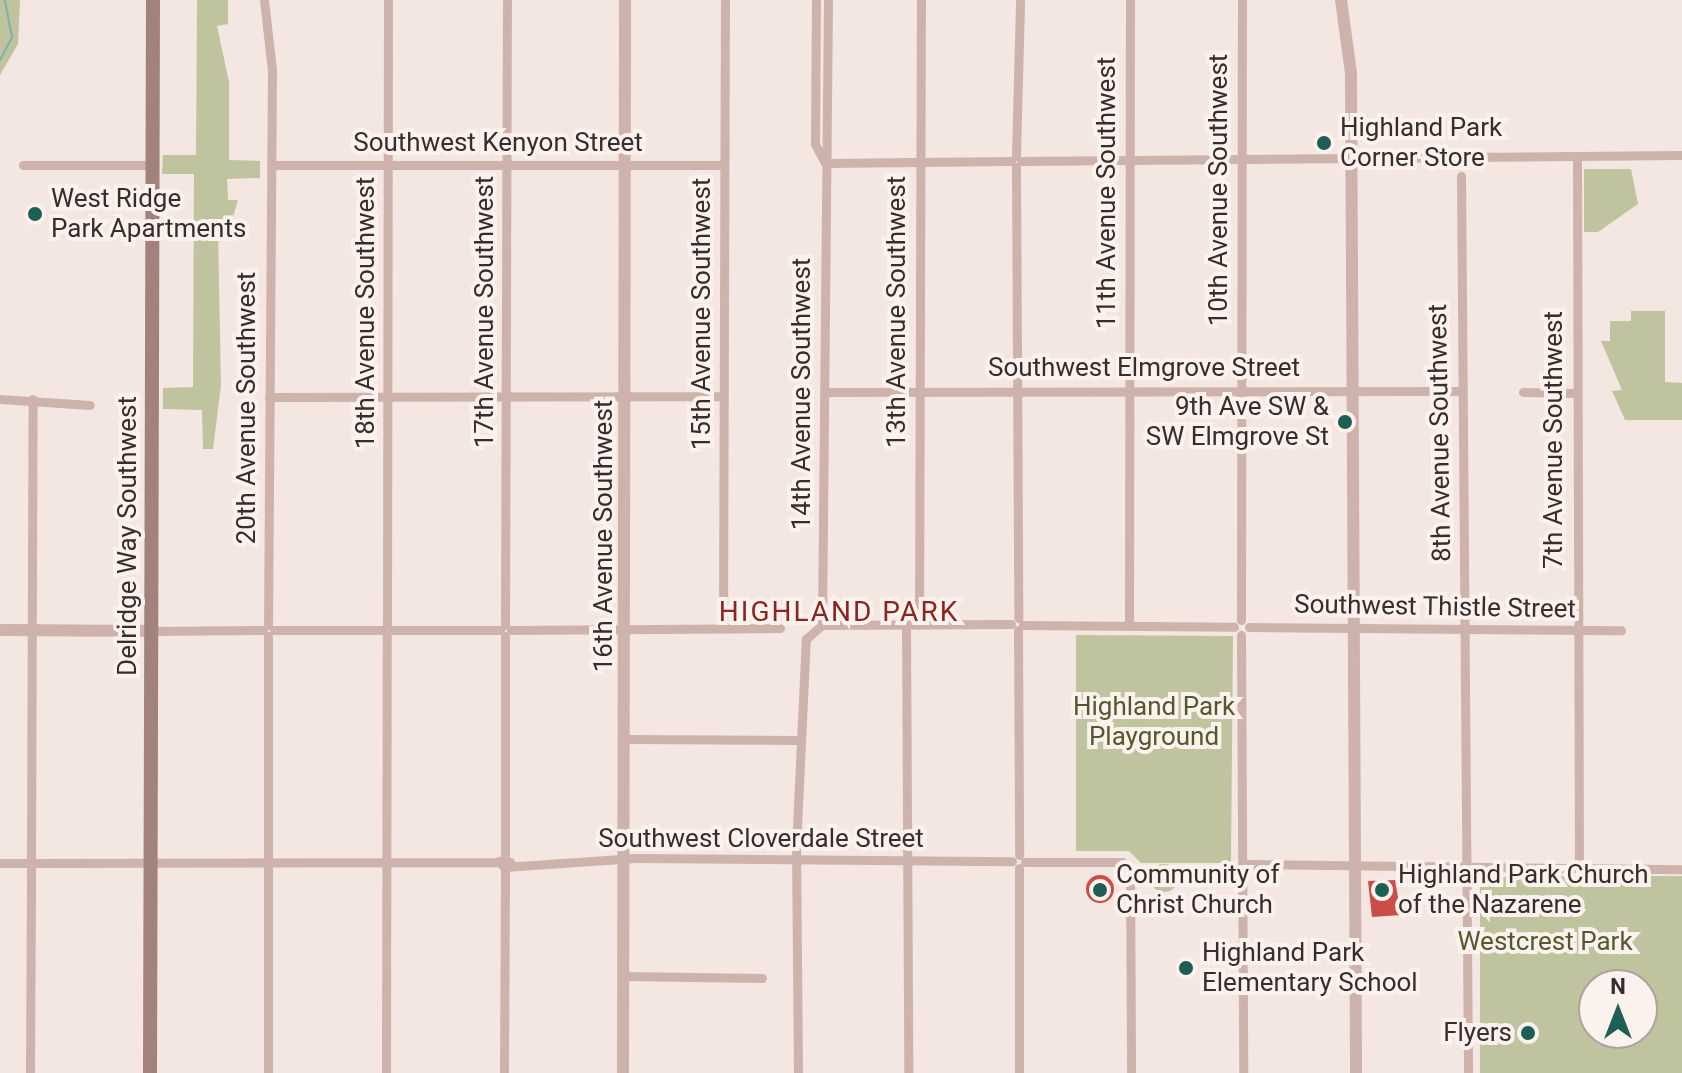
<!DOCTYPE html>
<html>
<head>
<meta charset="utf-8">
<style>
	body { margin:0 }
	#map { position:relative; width:1682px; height:1073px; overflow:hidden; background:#f4e6e0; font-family:Roboto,sans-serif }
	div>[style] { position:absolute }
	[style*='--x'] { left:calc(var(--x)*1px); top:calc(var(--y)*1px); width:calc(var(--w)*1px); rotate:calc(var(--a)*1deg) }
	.green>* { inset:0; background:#bfc49f }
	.round { border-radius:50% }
	.stream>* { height:2px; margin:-1px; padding:0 1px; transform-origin:1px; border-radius:1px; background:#7eb2a9 }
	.building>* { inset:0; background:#c94d49 }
	.minor>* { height:9px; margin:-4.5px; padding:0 4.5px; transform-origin:4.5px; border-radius:4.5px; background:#cdb3ab }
	.tertiary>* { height:12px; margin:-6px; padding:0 6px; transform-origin:6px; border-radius:6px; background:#cdb3ab }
	.secondary>* { height:14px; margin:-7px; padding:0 7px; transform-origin:7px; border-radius:7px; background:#a1827c }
	.dots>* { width:22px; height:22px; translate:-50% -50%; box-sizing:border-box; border:4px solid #fbf1ed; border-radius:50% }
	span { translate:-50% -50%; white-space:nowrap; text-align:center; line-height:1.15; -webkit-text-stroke:8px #fbf1ed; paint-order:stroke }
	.poi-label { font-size:26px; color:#3a2c2a }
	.left { translate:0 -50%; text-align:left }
	.right { translate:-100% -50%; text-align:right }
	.street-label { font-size:26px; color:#3a2c2a }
	.park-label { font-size:26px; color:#53592d }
	.neighbourhood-label { font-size:28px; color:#8c2421; letter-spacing:2px }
	.north { position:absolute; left:1578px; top:969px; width:80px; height:80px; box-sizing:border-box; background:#fbf1ed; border:2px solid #aea29f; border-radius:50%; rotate:0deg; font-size:22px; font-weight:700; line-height:32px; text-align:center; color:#3a2c2a }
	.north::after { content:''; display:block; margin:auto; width:28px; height:36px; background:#1e5e54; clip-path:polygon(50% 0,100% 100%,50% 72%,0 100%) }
</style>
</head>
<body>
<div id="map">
	<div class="green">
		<i style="clip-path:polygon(0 0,20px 0,18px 44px,0 75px)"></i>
		<i style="clip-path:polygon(197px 0,228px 0,228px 24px,217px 26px,229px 82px,229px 160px,260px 161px,260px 178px,227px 179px,228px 200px,238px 200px,229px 231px,218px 231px,221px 385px,213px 449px,203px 449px,202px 410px,163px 409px,163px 388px,193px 387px,194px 174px,162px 174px,163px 155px,196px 155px)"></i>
		<i style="clip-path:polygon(1584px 169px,1631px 169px,1638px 204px,1598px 232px,1584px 232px)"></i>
		<i style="clip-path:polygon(1631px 311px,1665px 311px,1665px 382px,1682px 383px,1682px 420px,1625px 420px,1612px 391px,1622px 390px,1601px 341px,1610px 341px,1610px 321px,1631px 321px)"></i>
		<i style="clip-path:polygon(1076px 635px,1233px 636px,1231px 863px,1141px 863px,1129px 851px,1076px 851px)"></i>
		<i class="round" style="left:1150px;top:864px;width:28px;height:28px"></i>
		<i style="clip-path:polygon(evenodd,1682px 876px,1682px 1073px,1480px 1073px,1480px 877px,1682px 876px,1594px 985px,1642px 985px,1642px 1033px,1594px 1033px,1594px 985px)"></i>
	</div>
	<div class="stream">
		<i style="--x:0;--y:60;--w:26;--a:-62"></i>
		<i style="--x:12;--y:37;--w:38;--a:-101"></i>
	</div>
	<div class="building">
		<i class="round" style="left:1086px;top:875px;width:28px;height:28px"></i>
		<i style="clip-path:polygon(1395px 880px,1401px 915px,1372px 917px,1368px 881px)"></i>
	</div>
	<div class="minor">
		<i style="--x:264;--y:0;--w:70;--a:83.5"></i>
		<i style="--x:272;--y:70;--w:555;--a:90.41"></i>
		<i style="--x:816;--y:0;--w:144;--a:90.4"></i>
		<i style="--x:815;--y:144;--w:21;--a:62"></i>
		<i style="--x:1016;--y:156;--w:156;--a:-88.5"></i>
		<i style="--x:1577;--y:157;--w:711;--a:89.84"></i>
		<i style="--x:1021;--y:161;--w:661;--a:-0.52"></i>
		<i style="--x:825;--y:163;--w:186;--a:-0.6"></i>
		<i style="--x:23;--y:165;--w:129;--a:0"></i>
		<i style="--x:271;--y:165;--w:453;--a:0"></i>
		<i style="--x:1016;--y:167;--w:451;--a:89.7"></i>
		<i style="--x:1461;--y:176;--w:897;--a:89.55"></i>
		<i style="--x:825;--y:392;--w:638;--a:-0.09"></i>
		<i style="--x:1523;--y:392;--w:52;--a:1.1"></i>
		<i style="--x:269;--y:397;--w:454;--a:-0.1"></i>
		<i style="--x:0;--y:399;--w:90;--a:3.8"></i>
		<i style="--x:1241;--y:620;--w:620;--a:-89.91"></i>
		<i style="--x:387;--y:625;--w:625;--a:-89.91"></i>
		<i style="--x:505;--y:625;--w:625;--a:-89.82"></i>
		<i style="--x:822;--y:625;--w:625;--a:-89.45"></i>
		<i style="--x:906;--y:625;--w:448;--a:89.7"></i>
		<i style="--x:919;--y:625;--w:625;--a:-89.82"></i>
		<i style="--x:1023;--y:625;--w:211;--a:0.5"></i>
		<i style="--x:1129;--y:626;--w:626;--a:-89.91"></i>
		<i style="--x:1249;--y:627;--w:372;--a:0.5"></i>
		<i style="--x:723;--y:628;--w:628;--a:-89.82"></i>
		<i style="--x:274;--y:630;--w:108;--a:0"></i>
		<i style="--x:392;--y:630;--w:108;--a:0"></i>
		<i style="--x:511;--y:630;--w:269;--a:-0.4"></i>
		<i style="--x:1018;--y:630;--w:225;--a:89.7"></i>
		<i style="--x:152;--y:631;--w:111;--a:-0.5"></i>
		<i style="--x:1241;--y:635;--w:438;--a:89.7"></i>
		<i style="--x:626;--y:739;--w:172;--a:0.3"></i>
		<i style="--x:505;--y:856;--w:220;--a:-90"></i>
		<i style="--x:31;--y:859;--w:460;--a:-89.8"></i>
		<i style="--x:510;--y:862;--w:11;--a:-175"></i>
		<i style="--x:499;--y:861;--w:8;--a:50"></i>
		<i style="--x:504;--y:867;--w:132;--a:-3.9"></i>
		<i style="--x:636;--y:858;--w:376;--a:0.5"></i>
		<i style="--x:1025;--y:862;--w:97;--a:0"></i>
		<i style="--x:1122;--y:862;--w:10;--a:37"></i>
		<i style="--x:1130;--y:868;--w:205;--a:89.7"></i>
		<i style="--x:0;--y:863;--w:27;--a:0"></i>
		<i style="--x:35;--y:863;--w:464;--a:-0.1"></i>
		<i style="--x:1242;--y:864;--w:440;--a:0.7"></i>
		<i style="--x:1019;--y:868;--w:205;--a:90"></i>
		<i style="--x:624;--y:976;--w:138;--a:0.8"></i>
		<i style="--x:30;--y:1073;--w:205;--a:-89.7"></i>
		<i style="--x:268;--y:1073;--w:437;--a:-90"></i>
		<i style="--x:386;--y:1073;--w:438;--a:-89.9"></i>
		<i style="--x:504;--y:1073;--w:206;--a:-89.7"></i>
		<i style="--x:798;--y:1073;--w:225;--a:-90.5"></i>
		<i style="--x:796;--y:848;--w:209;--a:-87.3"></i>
		<i style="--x:806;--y:639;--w:21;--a:-41"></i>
		<i style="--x:822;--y:625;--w:189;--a:-0.3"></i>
	</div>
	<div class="tertiary">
		<i style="--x:1341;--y:0;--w:74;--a:82.2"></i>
		<i style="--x:1351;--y:73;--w:1000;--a:89.71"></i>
		<i style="--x:0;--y:630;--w:152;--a:0.4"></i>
		<i style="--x:623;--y:1073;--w:1073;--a:-89.89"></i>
	</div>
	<div class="secondary">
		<i style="--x:150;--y:1073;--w:1073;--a:-89.84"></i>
	</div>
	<div class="dots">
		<i style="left:1324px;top:143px;background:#1e5e54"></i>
		<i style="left:35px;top:214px;background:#1e5e54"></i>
		<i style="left:1345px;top:422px;background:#1e5e54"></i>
		<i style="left:1100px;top:890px;background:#1e5e54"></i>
		<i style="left:1382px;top:890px;background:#1e5e54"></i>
		<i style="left:1186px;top:968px;background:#1e5e54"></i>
		<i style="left:1528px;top:1033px;background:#1e5e54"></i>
	</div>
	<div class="poi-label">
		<span class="left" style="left:1340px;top:143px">Highland Park<br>Corner Store</span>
		<span class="left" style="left:51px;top:214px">West Ridge<br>Park Apartments</span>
		<span class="right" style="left:1329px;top:422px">9th Ave SW &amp;<br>SW Elmgrove St</span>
		<span class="left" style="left:1116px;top:890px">Community of<br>Christ Church</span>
		<span class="left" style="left:1398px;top:890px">Highland Park Church<br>of the Nazarene</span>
		<span class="left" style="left:1202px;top:968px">Highland Park<br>Elementary School</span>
		<span class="right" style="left:1512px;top:1033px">Flyers</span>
	</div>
	<div class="street-label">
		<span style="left:498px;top:143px">Southwest Kenyon Street</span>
		<span style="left:1219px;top:190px;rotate:-90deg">10th Avenue Southwest</span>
		<span style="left:1107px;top:193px;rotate:-90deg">11th Avenue Southwest</span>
		<span style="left:485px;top:312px;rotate:-90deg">17th Avenue Southwest</span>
		<span style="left:897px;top:312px;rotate:-90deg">13th Avenue Southwest</span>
		<span style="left:366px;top:313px;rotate:-90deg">18th Avenue Southwest</span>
		<span style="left:702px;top:314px;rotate:-90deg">15th Avenue Southwest</span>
		<span style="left:1144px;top:368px">Southwest Elmgrove Street</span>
		<span style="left:802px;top:394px;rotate:-90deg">14th Avenue Southwest</span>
		<span style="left:247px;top:408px;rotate:-90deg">20th Avenue Southwest</span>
		<span style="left:1440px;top:433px;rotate:-91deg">8th Avenue Southwest</span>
		<span style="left:1554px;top:440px;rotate:-90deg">7th Avenue Southwest</span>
		<span style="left:128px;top:536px;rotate:-90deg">Delridge Way Southwest</span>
		<span style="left:604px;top:536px;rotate:-90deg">16th Avenue Southwest</span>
		<span style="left:1435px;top:607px;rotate:1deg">Southwest Thistle Street</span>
		<span style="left:761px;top:839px">Southwest Cloverdale Street</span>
	</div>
	<div class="park-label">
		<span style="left:1154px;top:722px">Highland Park<br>Playground</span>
		<span style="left:1545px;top:942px">Westcrest Park</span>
	</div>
	<div class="neighbourhood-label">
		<span style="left:839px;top:612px">HIGHLAND PARK</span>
	</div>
	<div class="north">N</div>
</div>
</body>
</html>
